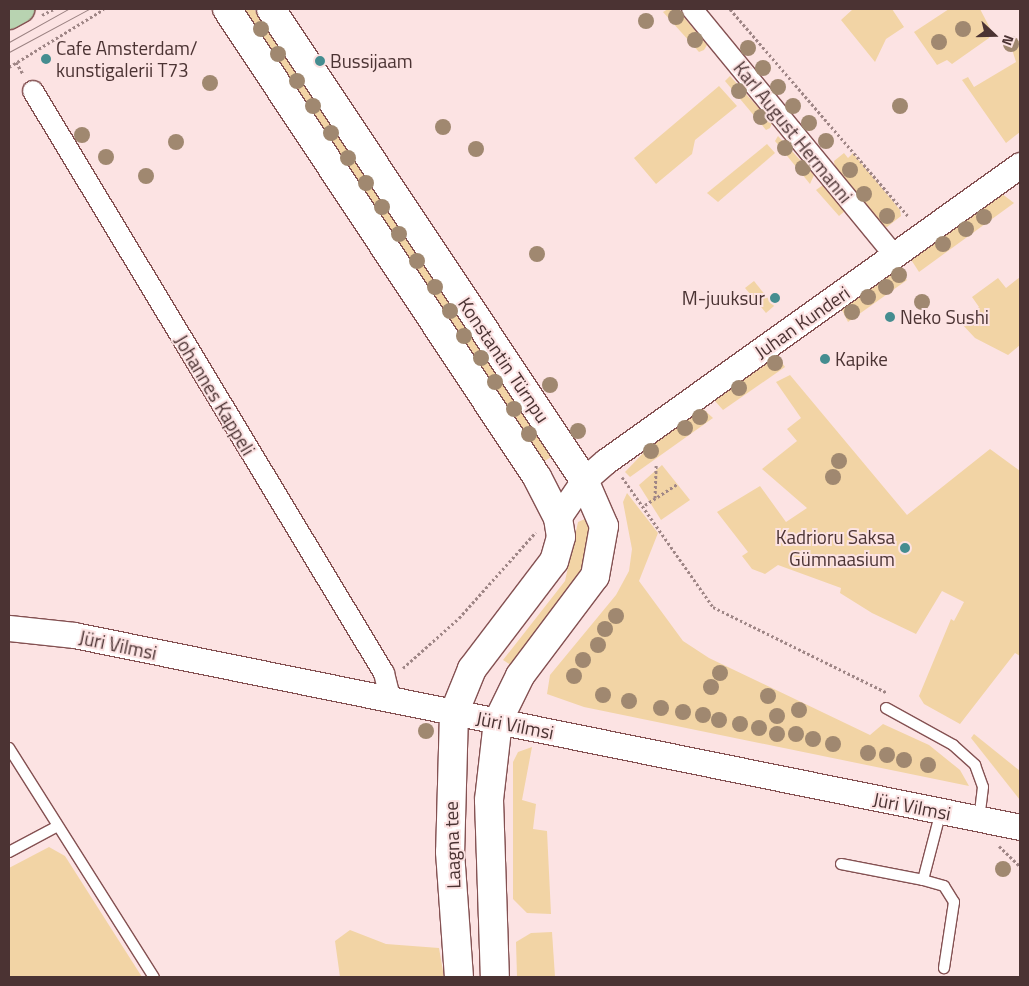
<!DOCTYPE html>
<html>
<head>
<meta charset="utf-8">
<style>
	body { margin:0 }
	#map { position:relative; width:1029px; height:986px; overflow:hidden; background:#fce3e3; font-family:"Titillium Web",sans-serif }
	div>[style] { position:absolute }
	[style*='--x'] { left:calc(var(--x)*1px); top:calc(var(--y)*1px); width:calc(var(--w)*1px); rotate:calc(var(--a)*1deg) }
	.green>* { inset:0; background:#f2d4a5 }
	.path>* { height:3px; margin-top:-1.5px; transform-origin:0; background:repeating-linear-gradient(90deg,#9f8686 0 2.5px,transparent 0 5px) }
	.roads { filter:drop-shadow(1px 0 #845152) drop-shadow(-1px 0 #845152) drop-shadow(0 1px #845152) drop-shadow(0 -1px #845152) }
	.service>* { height:10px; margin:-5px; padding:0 5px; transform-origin:5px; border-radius:5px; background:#fff }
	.minor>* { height:20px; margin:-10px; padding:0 10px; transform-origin:10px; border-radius:10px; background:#fff }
	.tertiary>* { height:25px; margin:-12.5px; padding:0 12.5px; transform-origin:12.5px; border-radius:12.5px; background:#fff }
	.secondary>* { height:28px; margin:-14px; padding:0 14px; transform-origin:14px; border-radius:14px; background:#fff }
	.primary>* { height:28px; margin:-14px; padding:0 14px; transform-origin:14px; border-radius:14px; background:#b8d3b1 }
	.tram>* { height:1px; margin:-0.5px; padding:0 0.5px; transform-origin:0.5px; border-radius:0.5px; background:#9a8181 }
	.trees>* { width:16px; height:16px; margin:-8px; border-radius:50%; background:#a08870 }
	.dots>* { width:14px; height:14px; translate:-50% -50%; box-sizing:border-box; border:2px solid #fce3e3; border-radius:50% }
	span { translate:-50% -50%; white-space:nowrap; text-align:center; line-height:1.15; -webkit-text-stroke:4px #fce3e3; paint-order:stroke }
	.poi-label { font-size:19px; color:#4b3333 }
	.left { translate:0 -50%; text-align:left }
	.right { translate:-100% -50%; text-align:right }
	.street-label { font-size:19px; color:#4b3333 }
	.frame { position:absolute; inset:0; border:10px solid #4b3333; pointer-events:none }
	.north { position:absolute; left:969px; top:10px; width:50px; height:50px; -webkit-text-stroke:4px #fce3e3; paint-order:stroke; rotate:111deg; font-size:14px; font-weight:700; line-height:20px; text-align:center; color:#4b3333 }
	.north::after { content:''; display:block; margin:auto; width:18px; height:22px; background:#4b3333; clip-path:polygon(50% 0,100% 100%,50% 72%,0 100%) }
</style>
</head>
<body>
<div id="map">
	<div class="green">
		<i style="clip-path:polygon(241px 9px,254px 9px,553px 456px,541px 463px)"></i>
		<i style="clip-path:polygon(668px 9px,677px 9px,707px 45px,704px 50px,699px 52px,663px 12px)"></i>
		<i style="clip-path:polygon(853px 9px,892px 9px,904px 27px,886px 39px,875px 62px,841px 20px)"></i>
		<i style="clip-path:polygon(949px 9px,980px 9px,991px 30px,989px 38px,952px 64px,947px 60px,937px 65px,914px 32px)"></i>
		<i style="clip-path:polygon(1020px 40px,1020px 132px,1006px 143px,962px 80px,968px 77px,974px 87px,1016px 62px,1011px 46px)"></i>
		<i style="clip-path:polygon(730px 76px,772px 123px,770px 128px,766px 130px,725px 81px)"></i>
		<i style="clip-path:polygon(719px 86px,737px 106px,695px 140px,692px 154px,656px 184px,634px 158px)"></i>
		<i style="clip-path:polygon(778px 136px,814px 175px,810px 184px,775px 141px)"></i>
		<i style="clip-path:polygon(767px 144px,775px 153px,718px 202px,707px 193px)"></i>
		<i style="clip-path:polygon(844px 153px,848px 158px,853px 153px,900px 210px,901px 216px,887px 227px,882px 226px,835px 169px,834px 161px)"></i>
		<i style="clip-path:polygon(823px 185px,845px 211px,839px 216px,816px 190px)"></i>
		<i style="clip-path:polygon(1001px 193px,1014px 203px,919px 272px,910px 258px)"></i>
		<i style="clip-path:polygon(896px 269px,907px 280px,848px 322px,841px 308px)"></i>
		<i style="clip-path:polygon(1020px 277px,1020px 345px,1008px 355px,975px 338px,961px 323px,979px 307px,972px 297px,998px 278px,1006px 288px)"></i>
		<i style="clip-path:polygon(754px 281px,774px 306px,766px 313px,745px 288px)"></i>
		<i style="clip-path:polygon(776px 354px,785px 367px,723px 410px,715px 401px,717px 395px)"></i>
		<i style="clip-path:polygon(790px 375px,907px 515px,990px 449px,1020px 471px,1020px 656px,1015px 653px,960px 724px,924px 704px,919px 696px,951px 619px,954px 621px,964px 602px,942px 591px,916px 634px,872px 613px,840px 593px,841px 588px,778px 565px,765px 574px,752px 569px,742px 556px,748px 552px,717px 512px,760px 486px,786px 522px,807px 508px,762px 469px,797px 441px,787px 429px,801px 418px,776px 382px)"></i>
		<i style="clip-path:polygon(701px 407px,713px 418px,630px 477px,625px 472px,648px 448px)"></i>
		<i style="clip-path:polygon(662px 465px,690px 500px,661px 520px,639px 485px)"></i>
		<i style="clip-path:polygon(627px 493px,658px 533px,639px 581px,683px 641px,709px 658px,870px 735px,883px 724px,929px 745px,960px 770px,969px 786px,584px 707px,547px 694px,550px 675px,616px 595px,629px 571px,632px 549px,623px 502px)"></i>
		<i style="clip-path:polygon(585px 519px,592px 527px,589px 557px,569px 596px,511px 665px,503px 660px,565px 581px,578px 522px)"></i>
		<i style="clip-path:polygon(974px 734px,1020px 771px,1020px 800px,971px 738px)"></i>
		<i style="clip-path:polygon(532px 747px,522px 800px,536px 804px,533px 829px,547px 831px,551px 914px,527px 913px,513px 899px,513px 762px,518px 752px)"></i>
		<i style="clip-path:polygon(49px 847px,65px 856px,142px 977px,9px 977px,9px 868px)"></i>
		<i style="clip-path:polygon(350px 930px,386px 944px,439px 948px,444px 977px,340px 977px,335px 941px)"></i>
		<i style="clip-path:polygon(552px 932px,555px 977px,517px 977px,516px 942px,531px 933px)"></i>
	</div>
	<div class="path">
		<i style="--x:730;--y:9;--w:274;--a:49.3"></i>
		<i style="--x:42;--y:15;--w:13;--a:-27"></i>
		<i style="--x:16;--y:62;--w:14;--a:60"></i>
		<i style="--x:9;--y:67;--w:111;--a:-31.4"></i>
		<i style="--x:622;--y:477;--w:159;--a:55"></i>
		<i style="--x:713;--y:607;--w:195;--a:26.2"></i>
		<i style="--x:655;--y:498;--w:33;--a:-88"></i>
		<i style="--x:645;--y:505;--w:38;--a:-33"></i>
		<i style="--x:403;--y:668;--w:75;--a:-41.8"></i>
		<i style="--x:459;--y:618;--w:115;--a:-48.2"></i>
		<i style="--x:999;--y:846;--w:29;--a:44"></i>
	</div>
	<div class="roads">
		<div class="service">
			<i style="--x:886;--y:708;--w:77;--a:28.9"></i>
			<i style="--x:953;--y:745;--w:30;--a:42"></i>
			<i style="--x:975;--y:765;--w:23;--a:70"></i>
			<i style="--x:983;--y:787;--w:31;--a:97"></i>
			<i style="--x:9;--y:748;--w:271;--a:57.7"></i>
			<i style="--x:9;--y:852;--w:55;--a:-28"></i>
			<i style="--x:841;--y:864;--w:84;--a:11"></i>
			<i style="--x:923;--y:880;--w:71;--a:-75.4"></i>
			<i style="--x:923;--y:880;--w:22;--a:16"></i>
			<i style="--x:944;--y:886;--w:19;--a:58"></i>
			<i style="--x:954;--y:902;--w:67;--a:98.6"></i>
		</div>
		<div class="minor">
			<i style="--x:692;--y:9;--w:320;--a:50.6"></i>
			<i style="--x:33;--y:91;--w:680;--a:58.91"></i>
			<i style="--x:384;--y:673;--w:29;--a:76"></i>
		</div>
		<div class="tertiary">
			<i style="--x:558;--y:518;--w:46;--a:-55.6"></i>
			<i style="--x:584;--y:480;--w:29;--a:-41"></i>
			<i style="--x:606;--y:461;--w:509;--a:-35.56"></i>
			<i style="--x:9;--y:628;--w:65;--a:6.1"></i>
			<i style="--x:74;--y:635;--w:965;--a:11.47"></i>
		</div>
		<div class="secondary">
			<i style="--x:227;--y:9;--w:561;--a:56.48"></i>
			<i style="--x:537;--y:477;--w:46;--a:62.9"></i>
			<i style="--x:558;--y:518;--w:19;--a:81"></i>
			<i style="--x:561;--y:537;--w:25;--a:106"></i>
			<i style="--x:554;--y:561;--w:136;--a:127.2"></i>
			<i style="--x:472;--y:669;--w:48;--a:112.2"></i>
			<i style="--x:454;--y:713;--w:139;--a:91.6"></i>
			<i style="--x:450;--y:852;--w:125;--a:85.9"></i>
			<i style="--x:271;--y:9;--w:566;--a:56.39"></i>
			<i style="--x:584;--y:480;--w:50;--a:66.5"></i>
			<i style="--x:604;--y:526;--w:51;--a:100.2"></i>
			<i style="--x:595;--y:576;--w:125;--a:126.9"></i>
			<i style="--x:520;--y:676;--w:50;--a:116.1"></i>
			<i style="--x:498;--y:721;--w:80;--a:96.5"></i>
			<i style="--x:489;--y:800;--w:177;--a:88.1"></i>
		</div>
		<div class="primary">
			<i style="--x:9;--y:15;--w:13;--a:-29"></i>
		</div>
	</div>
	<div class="tram">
		<i style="--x:9;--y:42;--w:68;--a:-29.2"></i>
		<i style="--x:9;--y:52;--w:91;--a:-28.3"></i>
	</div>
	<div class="trees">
		<i style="left:676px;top:17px"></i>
		<i style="left:646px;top:21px"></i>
		<i style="left:261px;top:29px"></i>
		<i style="left:963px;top:29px"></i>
		<i style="left:695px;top:40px"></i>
		<i style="left:939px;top:42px"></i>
		<i style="left:1011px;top:44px"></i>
		<i style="left:748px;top:48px"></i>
		<i style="left:278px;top:54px"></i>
		<i style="left:763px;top:68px"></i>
		<i style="left:297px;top:81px"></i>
		<i style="left:210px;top:83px"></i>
		<i style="left:778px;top:87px"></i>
		<i style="left:739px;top:91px"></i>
		<i style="left:313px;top:106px"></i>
		<i style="left:793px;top:106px"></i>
		<i style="left:900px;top:106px"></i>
		<i style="left:761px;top:117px"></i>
		<i style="left:809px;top:123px"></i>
		<i style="left:443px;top:127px"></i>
		<i style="left:331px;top:133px"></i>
		<i style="left:82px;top:135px"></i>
		<i style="left:826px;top:141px"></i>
		<i style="left:176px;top:142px"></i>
		<i style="left:785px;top:148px"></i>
		<i style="left:476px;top:149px"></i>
		<i style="left:106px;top:157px"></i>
		<i style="left:348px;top:158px"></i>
		<i style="left:803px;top:168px"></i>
		<i style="left:850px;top:170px"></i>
		<i style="left:146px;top:176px"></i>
		<i style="left:366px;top:183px"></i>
		<i style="left:864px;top:194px"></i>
		<i style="left:382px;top:207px"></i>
		<i style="left:887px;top:216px"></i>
		<i style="left:984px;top:217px"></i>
		<i style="left:966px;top:229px"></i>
		<i style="left:399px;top:234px"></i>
		<i style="left:943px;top:244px"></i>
		<i style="left:537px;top:254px"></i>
		<i style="left:417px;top:261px"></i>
		<i style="left:899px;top:275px"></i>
		<i style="left:435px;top:287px"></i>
		<i style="left:886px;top:287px"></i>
		<i style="left:868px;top:297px"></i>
		<i style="left:922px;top:302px"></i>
		<i style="left:450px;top:311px"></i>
		<i style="left:852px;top:312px"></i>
		<i style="left:464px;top:336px"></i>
		<i style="left:481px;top:358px"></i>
		<i style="left:775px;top:363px"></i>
		<i style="left:495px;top:382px"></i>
		<i style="left:550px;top:385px"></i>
		<i style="left:739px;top:388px"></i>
		<i style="left:514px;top:409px"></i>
		<i style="left:700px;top:417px"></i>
		<i style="left:685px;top:428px"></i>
		<i style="left:578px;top:431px"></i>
		<i style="left:529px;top:434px"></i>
		<i style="left:651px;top:451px"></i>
		<i style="left:839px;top:461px"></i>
		<i style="left:833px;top:477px"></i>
		<i style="left:616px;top:616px"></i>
		<i style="left:605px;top:629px"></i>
		<i style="left:598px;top:645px"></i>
		<i style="left:583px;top:660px"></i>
		<i style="left:720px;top:673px"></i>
		<i style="left:574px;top:676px"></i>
		<i style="left:711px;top:687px"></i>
		<i style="left:603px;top:695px"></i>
		<i style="left:768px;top:696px"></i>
		<i style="left:629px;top:701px"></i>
		<i style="left:661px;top:708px"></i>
		<i style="left:799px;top:710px"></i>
		<i style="left:683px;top:712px"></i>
		<i style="left:703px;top:715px"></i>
		<i style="left:777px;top:716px"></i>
		<i style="left:719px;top:720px"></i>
		<i style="left:740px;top:724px"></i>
		<i style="left:759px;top:728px"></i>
		<i style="left:426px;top:731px"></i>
		<i style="left:777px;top:734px"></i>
		<i style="left:796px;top:734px"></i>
		<i style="left:813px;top:739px"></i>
		<i style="left:833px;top:744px"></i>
		<i style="left:868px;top:753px"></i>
		<i style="left:887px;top:755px"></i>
		<i style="left:904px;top:760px"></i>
		<i style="left:928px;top:765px"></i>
		<i style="left:1003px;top:869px"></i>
	</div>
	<div class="dots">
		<i style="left:46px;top:59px;background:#458d90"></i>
		<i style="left:320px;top:61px;background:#458d90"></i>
		<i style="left:775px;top:298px;background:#458d90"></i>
		<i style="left:890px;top:317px;background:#458d90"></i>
		<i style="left:825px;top:359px;background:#458d90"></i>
		<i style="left:905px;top:548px;background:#458d90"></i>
	</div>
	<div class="poi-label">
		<span class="left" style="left:56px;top:59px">Cafe Amsterdam/<br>kunstigalerii T73</span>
		<span class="left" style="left:330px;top:61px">Bussijaam</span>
		<span class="right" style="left:765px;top:298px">M-juuksur</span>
		<span class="left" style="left:900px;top:317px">Neko Sushi</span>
		<span class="left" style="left:835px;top:359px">Kapike</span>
		<span class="right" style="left:895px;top:548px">Kadrioru Saksa<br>Gümnaasium</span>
	</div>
	<div class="street-label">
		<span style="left:793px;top:132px;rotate:51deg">Karl August Hermanni</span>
		<span style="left:802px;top:322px;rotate:-35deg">Juhan Kunderi</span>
		<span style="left:504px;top:360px;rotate:56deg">Konstantin Türnpu</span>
		<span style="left:215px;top:395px;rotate:59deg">Johannes Kappeli</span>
		<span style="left:118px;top:645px;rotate:12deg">Jüri Vilmsi</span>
		<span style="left:515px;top:725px;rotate:11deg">Jüri Vilmsi</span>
		<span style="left:912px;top:806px;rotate:11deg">Jüri Vilmsi</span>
		<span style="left:452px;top:845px;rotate:-92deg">Laagna tee</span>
	</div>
	<div class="frame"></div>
	<div class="north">N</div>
</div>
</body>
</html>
